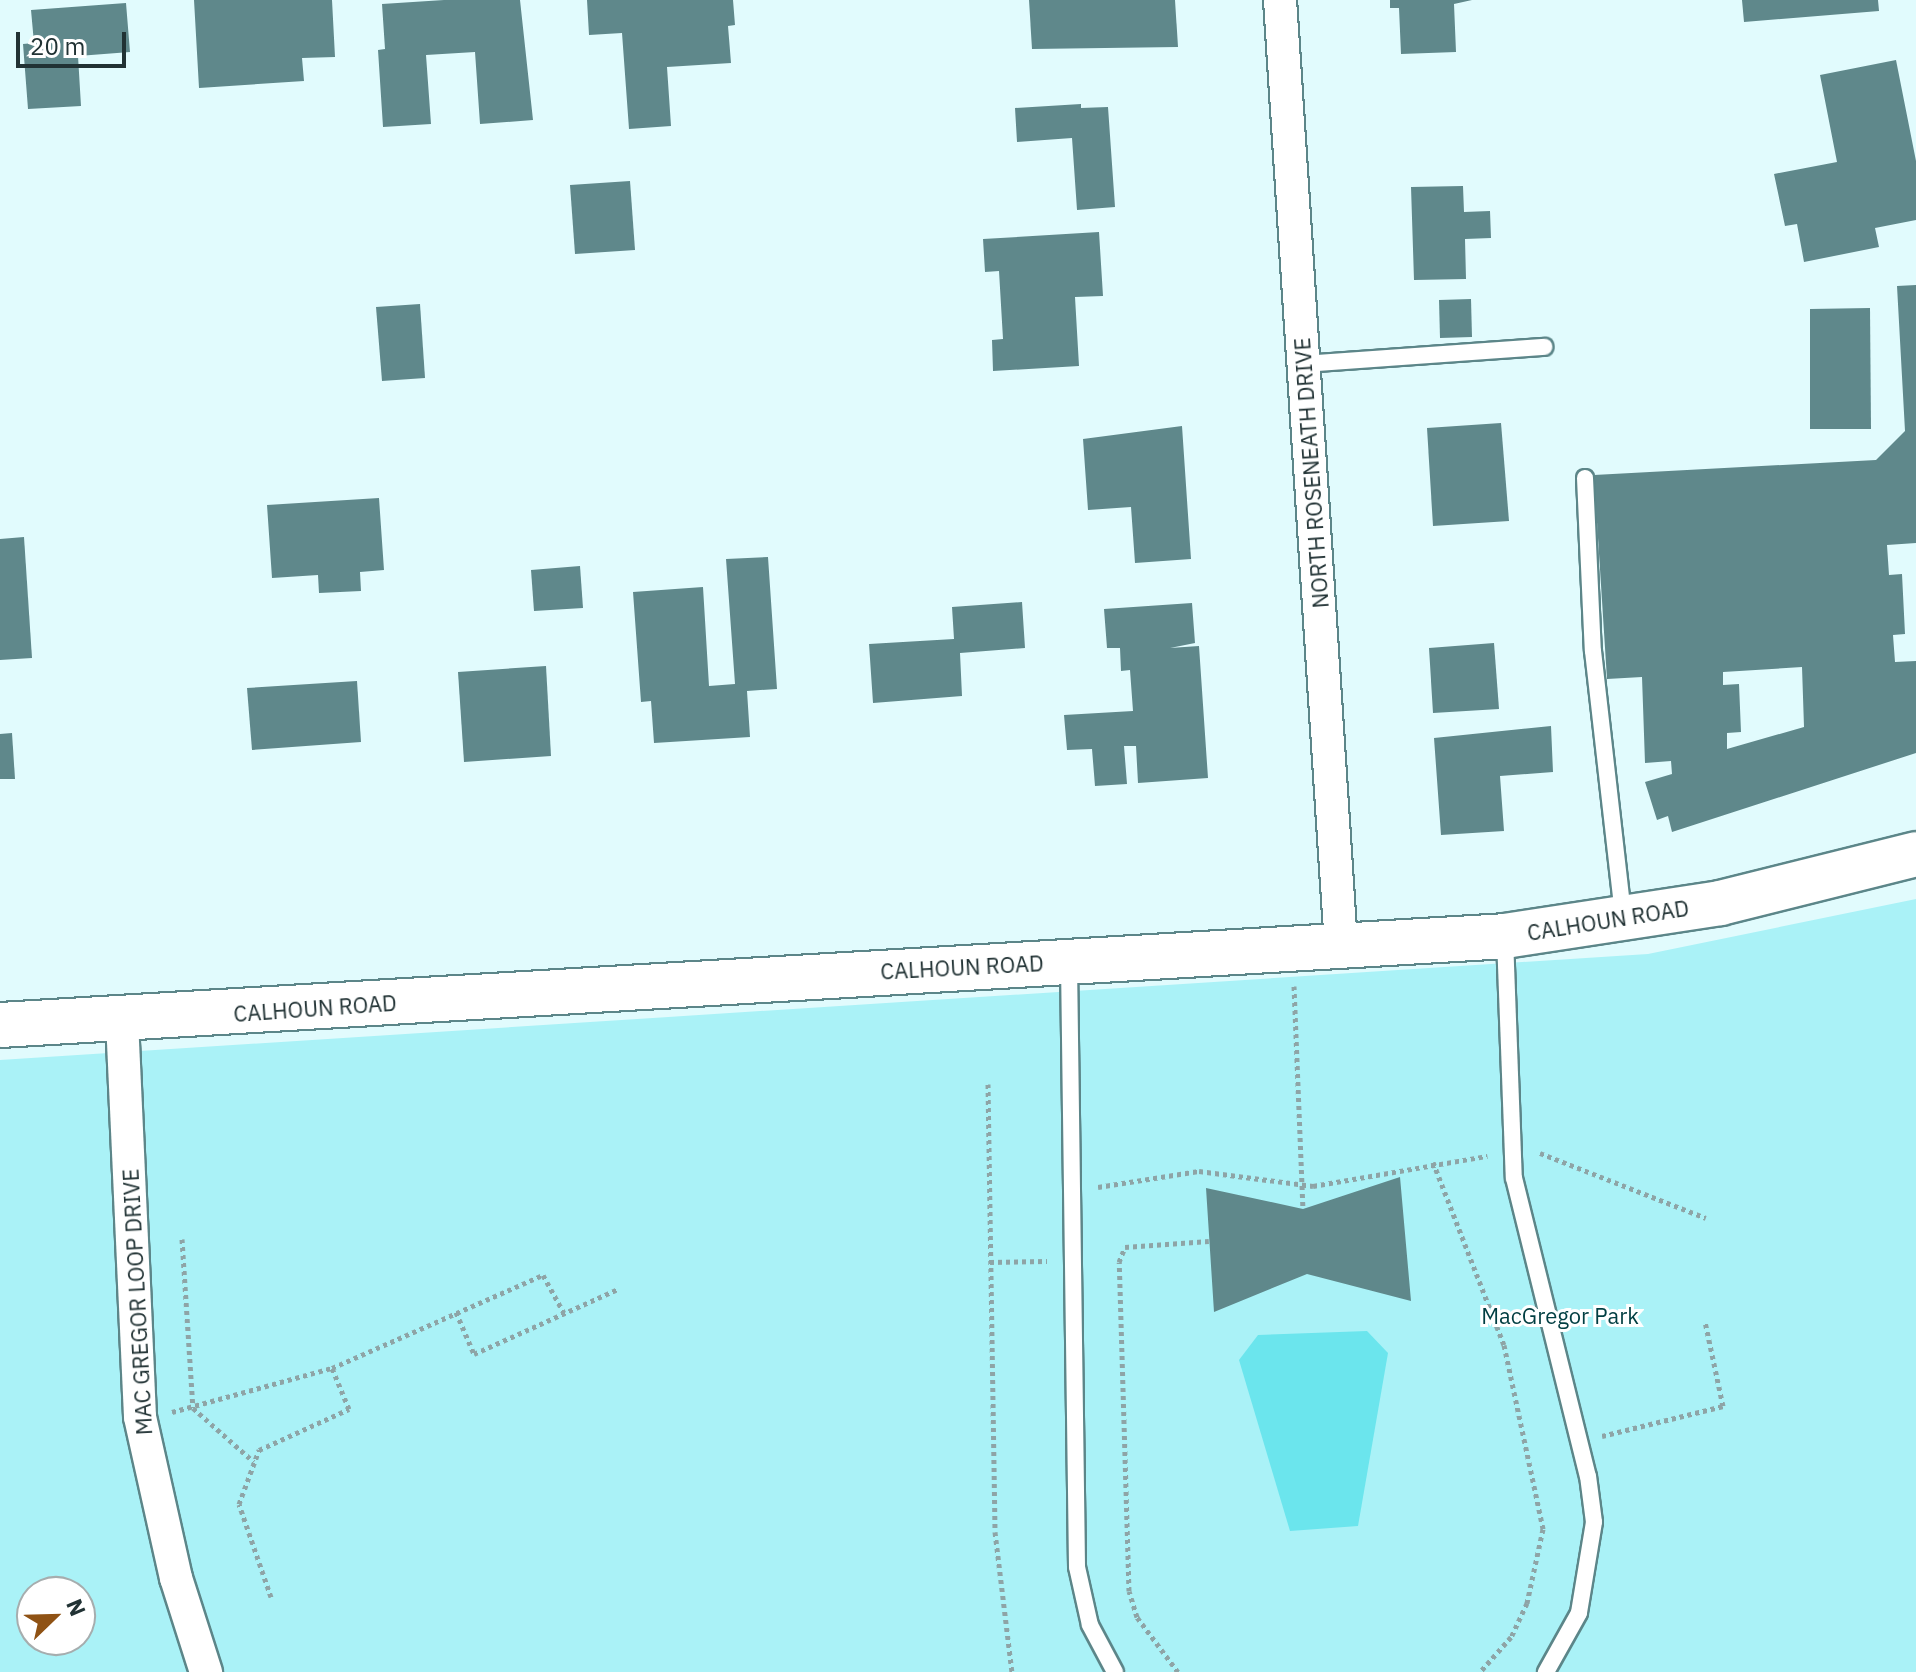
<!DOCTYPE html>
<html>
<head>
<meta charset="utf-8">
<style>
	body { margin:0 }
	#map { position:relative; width:1916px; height:1672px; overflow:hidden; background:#e1fbfd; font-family:"IBM Plex Sans",sans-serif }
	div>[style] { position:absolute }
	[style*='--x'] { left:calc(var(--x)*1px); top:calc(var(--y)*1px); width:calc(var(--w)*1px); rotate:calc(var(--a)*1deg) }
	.green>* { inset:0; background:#aaf2f7 }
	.water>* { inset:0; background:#6be5ed }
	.building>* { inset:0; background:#5f888b }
	.path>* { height:5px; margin-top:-2.5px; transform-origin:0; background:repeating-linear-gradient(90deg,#8ea4a6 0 4px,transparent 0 8px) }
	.roads { filter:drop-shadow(2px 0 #5c8689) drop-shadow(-2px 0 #5c8689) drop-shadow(0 2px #5c8689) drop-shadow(0 -2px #5c8689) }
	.lane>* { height:16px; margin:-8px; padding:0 8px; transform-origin:8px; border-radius:8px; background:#fff }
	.street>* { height:32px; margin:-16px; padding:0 16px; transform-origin:16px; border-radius:16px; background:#fff }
	.secondary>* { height:44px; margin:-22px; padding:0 22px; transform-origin:22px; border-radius:22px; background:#fff }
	span { translate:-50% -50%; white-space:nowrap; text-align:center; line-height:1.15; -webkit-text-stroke:6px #fff; paint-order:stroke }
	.street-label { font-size:22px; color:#213234 }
	.park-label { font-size:22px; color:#013e42 }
	.north { position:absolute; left:16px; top:1576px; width:80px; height:80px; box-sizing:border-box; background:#fff; border:2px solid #a6adae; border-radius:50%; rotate:67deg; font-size:22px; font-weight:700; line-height:32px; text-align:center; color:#213234 }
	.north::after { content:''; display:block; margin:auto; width:28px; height:36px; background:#8f5214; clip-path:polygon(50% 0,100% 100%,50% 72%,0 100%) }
	.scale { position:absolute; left:16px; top:32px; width:110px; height:36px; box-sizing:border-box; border:4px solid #213234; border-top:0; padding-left:10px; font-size:24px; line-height:28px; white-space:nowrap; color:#213234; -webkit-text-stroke:6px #fff; paint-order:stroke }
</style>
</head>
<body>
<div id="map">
	<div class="green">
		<i style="clip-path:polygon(evenodd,1916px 899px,1916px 1672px,0 1672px,0 1060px,1648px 954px,1916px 899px,32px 1592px,80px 1592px,80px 1640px,32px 1640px,32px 1592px)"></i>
	</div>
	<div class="water">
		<i style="clip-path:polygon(1367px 1331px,1388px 1353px,1358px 1526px,1290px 1531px,1239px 1360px,1258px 1335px)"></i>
	</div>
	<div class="building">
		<i style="clip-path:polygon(194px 0,332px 0,335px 57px,302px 58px,304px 81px,199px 88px)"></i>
		<i style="clip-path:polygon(444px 0,520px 0,533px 120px,480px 124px,475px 52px,426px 55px,431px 124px,383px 127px,378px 50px,385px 49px,382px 4px)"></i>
		<i style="clip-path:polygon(587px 0,733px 0,735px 25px,728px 26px,731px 63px,667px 67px,671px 126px,629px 129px,622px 33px,589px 35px)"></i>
		<i style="clip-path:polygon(1029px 0,1175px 0,1178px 47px,1032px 49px)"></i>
		<i style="clip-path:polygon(1390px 0,1472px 0,1454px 4px,1456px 52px,1401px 54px,1399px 8px,1390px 8px)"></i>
		<i style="clip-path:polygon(1742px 0,1878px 0,1879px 11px,1744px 22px)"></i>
		<i style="clip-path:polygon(126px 3px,130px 52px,78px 56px,81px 106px,28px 109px,23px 44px,34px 43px,31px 10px)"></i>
		<i style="clip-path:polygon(1896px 60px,1916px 161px,1916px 220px,1875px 228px,1879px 247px,1804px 262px,1797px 224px,1785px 226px,1774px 174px,1837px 162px,1820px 75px)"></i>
		<i style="clip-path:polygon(1081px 104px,1081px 108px,1108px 107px,1115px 207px,1077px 210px,1072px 138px,1017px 142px,1015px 108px)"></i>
		<i style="clip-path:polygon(630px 181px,635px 250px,575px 254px,570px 185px)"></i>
		<i style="clip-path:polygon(1463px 186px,1464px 212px,1490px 211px,1491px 238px,1465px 239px,1466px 279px,1414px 280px,1411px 187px)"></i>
		<i style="clip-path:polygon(1099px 232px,1103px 296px,1075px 297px,1079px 366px,993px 371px,992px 340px,1003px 339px,999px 271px,985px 272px,983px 239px)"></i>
		<i style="clip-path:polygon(evenodd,1916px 285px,1916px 543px,1887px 545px,1889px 575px,1902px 574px,1905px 634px,1893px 635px,1895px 662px,1916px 661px,1916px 753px,1672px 832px,1668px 816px,1657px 820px,1645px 782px,1672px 774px,1671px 761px,1645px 763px,1642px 677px,1607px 679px,1594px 475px,1876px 460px,1905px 431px,1897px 286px,1916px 285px,1802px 667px,1804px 727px,1727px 749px,1727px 733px,1741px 732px,1739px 684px,1723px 685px,1723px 672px,1802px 667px)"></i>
		<i style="clip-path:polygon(1471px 299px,1472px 337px,1440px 338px,1439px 300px)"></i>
		<i style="clip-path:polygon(420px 304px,425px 378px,382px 381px,376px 307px)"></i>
		<i style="clip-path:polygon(1870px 308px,1871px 429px,1810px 429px,1810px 309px)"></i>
		<i style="clip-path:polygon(1501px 423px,1509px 521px,1433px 526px,1427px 428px)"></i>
		<i style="clip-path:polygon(1182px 426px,1191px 559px,1135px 563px,1131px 507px,1088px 510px,1083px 439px)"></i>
		<i style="clip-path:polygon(379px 498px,384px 570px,360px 572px,361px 591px,319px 593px,318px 575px,272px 578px,267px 505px)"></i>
		<i style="clip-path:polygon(24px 537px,32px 658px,0 660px,0 539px)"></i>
		<i style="clip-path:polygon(768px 557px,777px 689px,747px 691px,750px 737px,654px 743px,651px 701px,641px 702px,633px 592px,703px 587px,709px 686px,735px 684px,726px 559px)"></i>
		<i style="clip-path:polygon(580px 566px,583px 608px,534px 611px,531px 570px)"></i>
		<i style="clip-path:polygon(1022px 602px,1025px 648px,960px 653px,962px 696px,873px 703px,869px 644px,954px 639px,952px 607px)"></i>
		<i style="clip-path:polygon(1192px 603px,1195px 643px,1170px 648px,1199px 646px,1208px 778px,1138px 783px,1136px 746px,1124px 746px,1127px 784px,1095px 786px,1092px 749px,1067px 750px,1064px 715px,1133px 711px,1130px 670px,1121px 671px,1120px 648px,1107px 648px,1104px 609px)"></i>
		<i style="clip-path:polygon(1494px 643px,1499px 709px,1433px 713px,1429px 648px)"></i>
		<i style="clip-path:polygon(546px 666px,551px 756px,464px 762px,458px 672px)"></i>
		<i style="clip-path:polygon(357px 681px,361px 742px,252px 750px,247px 688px)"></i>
		<i style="clip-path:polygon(1551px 726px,1553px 772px,1500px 776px,1504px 831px,1441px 835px,1434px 738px)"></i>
		<i style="clip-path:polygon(12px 733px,15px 779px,0 779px,0 734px)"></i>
		<i style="clip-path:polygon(1400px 1177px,1411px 1301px,1307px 1274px,1214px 1312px,1206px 1188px,1303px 1209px)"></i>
	</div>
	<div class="path">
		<i style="--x:1294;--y:986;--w:223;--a:87.7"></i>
		<i style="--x:988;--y:1084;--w:448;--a:89.1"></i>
		<i style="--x:995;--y:1532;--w:141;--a:83.1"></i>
		<i style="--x:1540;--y:1153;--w:178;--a:21.4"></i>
		<i style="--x:1433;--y:1162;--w:196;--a:68.8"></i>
		<i style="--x:1504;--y:1345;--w:188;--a:78"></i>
		<i style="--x:1543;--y:1529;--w:76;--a:102.2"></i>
		<i style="--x:1527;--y:1603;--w:38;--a:115"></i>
		<i style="--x:1511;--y:1637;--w:47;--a:131.5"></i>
		<i style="--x:1098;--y:1187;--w:102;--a:-9"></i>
		<i style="--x:1199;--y:1171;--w:115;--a:7.5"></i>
		<i style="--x:1313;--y:1186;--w:177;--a:-9.8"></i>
		<i style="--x:182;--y:1239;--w:169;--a:86.3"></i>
		<i style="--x:193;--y:1408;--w:81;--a:41.5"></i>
		<i style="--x:990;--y:1262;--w:57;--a:-1"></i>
		<i style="--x:456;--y:1312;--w:46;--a:66.8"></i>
		<i style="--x:474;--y:1354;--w:158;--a:-24.3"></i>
		<i style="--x:172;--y:1412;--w:166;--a:-15.4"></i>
		<i style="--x:332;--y:1368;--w:231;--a:-23.8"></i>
		<i style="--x:543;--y:1275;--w:43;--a:61.1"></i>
		<i style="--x:1602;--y:1436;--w:125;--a:-13.9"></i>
		<i style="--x:1723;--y:1406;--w:87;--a:-102"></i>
		<i style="--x:271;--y:1597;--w:98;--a:-109"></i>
		<i style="--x:239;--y:1504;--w:58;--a:-69.7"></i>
		<i style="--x:259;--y:1450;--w:99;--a:-24.5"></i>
		<i style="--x:349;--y:1409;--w:44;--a:-112.5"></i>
		<i style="--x:1178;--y:1672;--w:69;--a:-126.7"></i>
		<i style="--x:1137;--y:1617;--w:27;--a:-107"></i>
		<i style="--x:1129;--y:1591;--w:329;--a:-91.7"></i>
		<i style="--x:1119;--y:1262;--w:16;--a:-68"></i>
		<i style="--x:1125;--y:1247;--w:84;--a:-4.1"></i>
	</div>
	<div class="roads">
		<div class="lane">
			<i style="--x:1304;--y:364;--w:241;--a:-4.1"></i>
			<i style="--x:1585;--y:478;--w:173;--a:87.4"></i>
			<i style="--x:1593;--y:651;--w:267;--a:83.5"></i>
			<i style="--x:1505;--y:938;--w:240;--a:87.9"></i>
			<i style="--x:1514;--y:1178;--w:307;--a:76.1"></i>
			<i style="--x:1588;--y:1476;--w:46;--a:82.6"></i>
			<i style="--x:1594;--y:1522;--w:92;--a:99.4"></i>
			<i style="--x:1579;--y:1613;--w:68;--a:119.2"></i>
			<i style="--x:1069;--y:963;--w:604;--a:89.24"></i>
			<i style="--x:1077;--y:1567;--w:59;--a:77.4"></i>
			<i style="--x:1090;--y:1625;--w:53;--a:62"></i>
		</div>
		<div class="street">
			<i style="--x:1280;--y:0;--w:948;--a:86.31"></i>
			<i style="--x:122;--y:1020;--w:397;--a:87.4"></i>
			<i style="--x:140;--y:1417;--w:165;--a:77.4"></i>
			<i style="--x:176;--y:1578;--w:99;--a:72.3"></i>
		</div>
		<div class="secondary">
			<i style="--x:0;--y:1025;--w:1508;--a:-3.38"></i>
			<i style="--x:1505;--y:936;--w:218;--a:-8.7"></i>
			<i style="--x:1720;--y:903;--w:202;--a:-14"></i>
		</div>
	</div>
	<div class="street-label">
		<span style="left:1311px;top:473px;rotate:-94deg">NORTH ROSENEATH DRIVE</span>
		<span style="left:1608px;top:920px;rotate:-9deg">CALHOUN ROAD</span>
		<span style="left:962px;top:967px;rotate:-3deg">CALHOUN ROAD</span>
		<span style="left:315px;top:1008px;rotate:-4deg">CALHOUN ROAD</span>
		<span style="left:137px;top:1302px;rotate:-93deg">MAC GREGOR LOOP DRIVE</span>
	</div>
	<div class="park-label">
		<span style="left:1560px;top:1316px">MacGregor Park</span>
	</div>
	<div class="north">N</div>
	<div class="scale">20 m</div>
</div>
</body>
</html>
